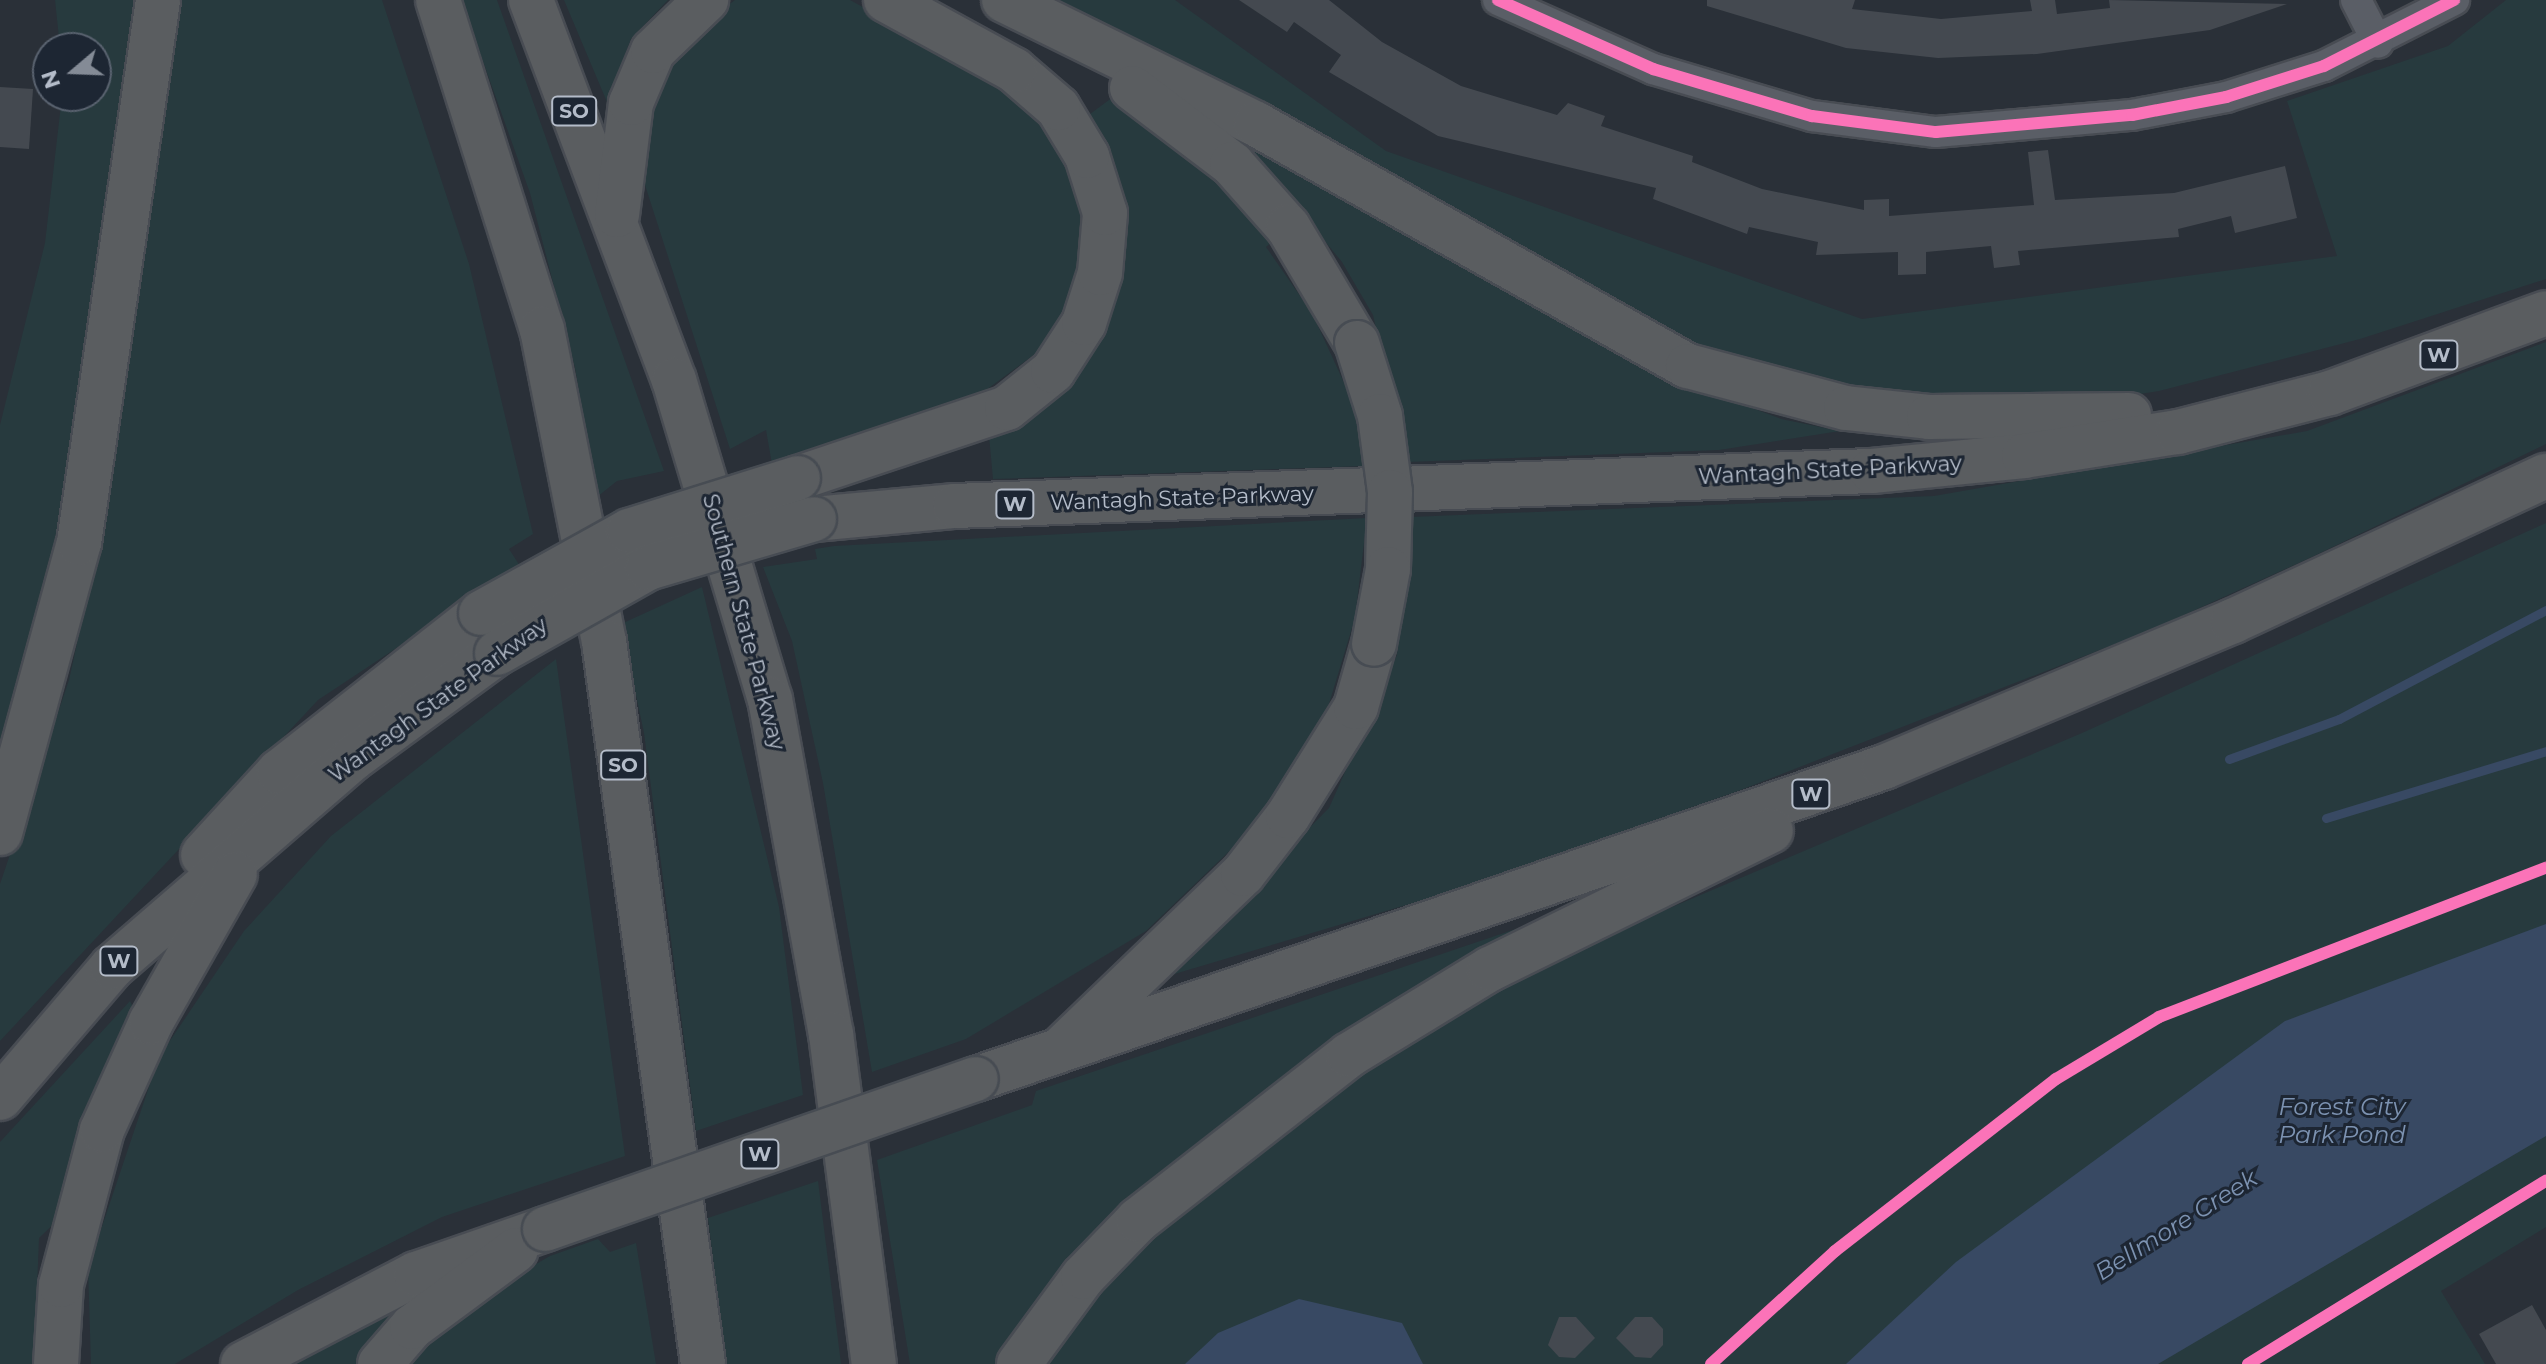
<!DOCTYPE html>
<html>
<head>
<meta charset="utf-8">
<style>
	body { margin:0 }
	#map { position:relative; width:2546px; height:1364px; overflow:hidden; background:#2a3038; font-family:Montserrat,sans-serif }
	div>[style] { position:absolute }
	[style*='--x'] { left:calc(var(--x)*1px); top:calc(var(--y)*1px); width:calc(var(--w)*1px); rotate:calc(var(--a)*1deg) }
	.green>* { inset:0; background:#273a3e }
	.water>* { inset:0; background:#384963 }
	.stream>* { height:9px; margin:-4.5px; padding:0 4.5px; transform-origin:4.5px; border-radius:4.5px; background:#384963 }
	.building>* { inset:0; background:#444950 }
	.roads { filter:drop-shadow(2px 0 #484c53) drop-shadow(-2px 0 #484c53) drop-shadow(0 2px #484c53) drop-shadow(0 -2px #484c53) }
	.minor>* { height:30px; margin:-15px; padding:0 15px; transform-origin:15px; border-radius:15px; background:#5a5e66 }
	.highway>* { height:44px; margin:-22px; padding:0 22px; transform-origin:22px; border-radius:22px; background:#5a5d60 }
	.bridges { filter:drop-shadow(2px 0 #474c53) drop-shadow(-2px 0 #474c53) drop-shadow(0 2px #474c53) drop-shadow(0 -2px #474c53) }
	.highway-bridge>* { height:44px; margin:-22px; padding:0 22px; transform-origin:22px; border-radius:22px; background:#5a5d60 }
	.cycleway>* { height:12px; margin:-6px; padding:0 6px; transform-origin:6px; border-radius:6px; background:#fb73b8 }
	span { translate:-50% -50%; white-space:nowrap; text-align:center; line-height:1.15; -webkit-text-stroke:6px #1d2633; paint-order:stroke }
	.shield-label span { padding:2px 6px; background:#1d2633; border:2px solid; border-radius:6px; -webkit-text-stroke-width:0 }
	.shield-label { font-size:20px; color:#b4bcc9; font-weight:700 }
	.street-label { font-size:22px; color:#b4bcc9 }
	.water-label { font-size:24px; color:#7c92b1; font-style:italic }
	.north { position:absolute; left:32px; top:32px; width:80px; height:80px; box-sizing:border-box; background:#1d2633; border:2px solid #59626f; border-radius:50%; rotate:251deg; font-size:22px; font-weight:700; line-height:32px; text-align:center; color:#b4bcc9 }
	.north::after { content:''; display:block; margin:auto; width:28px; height:36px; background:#848b96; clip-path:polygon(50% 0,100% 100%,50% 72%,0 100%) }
</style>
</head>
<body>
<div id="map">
	<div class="green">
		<i style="clip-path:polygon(55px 0,135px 0,64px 519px,0 765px,0 425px,45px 243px,62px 96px,96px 96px,96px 48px,60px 48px)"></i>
		<i style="clip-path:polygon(175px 0,382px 0,469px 264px,533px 534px,509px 549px,520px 566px,318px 700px,0 1041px,0 884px,69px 680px,109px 497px)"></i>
		<i style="clip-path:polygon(461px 0,497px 0,664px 471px,617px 481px,597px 497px,575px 368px,530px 193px)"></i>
		<i style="clip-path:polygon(564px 0,668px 0,631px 39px,607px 102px)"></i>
		<i style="clip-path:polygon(735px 0,850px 0,1028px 98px,1083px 184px,1090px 262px,1062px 334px,986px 390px,772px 464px,766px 430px,730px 449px,635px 154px,656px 77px,681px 40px)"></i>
		<i style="clip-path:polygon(1052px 0,1175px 0,1386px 151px,1862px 319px,2337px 256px,2287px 101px,2448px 46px,2506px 0,2546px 0,2546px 279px,2360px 339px,2159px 391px,2062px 406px,1912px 409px,1691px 353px)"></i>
		<i style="clip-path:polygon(1113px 97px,1204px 161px,1277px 237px,1266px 247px,1312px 313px,1352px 400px,1365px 466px,993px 479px,989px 435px,1060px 391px,1098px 345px,1122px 269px,1086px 117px)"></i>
		<i style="clip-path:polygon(1247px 147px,1660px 373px,1781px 419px,1840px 431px,1719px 450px,1407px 462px,1373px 315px,1342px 262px)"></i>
		<i style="clip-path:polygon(2546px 342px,2546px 444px,2316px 555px,2151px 630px,1738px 791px,1443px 894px,1161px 978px,1329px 808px,1397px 655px,1410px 517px,1934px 496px,2307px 431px)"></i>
		<i style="clip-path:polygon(1367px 518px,1355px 618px,1322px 727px,1269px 813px,1146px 931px,966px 1039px,872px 1072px,823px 783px,792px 641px,763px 567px,817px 559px,815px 549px,834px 546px)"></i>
		<i style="clip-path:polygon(2546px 523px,2546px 1227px,2441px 1291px,2485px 1364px,1039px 1364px,1102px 1279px,1255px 1143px,1412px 1034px,1578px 947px,2082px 733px)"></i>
		<i style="clip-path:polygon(702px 587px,779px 907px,803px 1095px,696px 1131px,644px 733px,621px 624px)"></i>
		<i style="clip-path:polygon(556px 659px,625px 1156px,442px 1217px,298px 1290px,175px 1364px,91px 1364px,88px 1268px,159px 1057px,244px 931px,331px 836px)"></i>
		<i style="clip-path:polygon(1622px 893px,1344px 1040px,1245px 1107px,1094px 1241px,1021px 1320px,998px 1364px,910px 1364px,877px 1160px,1032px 1105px,1036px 1091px)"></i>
		<i style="clip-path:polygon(130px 1001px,139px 1018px,63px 1215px,39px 1238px,34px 1364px,0 1364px,0 1142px)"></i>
		<i style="clip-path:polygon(818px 1181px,841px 1364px,726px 1364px,708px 1218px)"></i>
		<i style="clip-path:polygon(598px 1239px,610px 1252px,636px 1243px,656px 1364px,401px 1364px,455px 1311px,550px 1256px)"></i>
		<i style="clip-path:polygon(478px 1268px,359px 1364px,290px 1364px,361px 1324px)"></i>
	</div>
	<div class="water">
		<i style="clip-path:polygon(2546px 924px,2546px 1136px,2158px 1364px,1846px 1364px,1956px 1262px,2285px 1021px)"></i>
		<i style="clip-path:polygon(1299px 1299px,1402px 1323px,1423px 1364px,1185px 1364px,1218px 1333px)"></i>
	</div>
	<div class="stream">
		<i style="--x:2229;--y:759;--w:117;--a:-20"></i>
		<i style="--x:2339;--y:719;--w:234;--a:-27.8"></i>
		<i style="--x:2326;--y:818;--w:230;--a:-16.9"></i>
	</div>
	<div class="building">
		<i style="clip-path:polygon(1239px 0,1329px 0,1382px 42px,1461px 86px,1557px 115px,1568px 103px,1605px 116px,1601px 126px,1693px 156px,1692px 162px,1762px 189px,1864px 210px,1864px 200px,1889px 199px,1889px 216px,2034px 205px,2028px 152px,2048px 150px,2055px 200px,2174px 193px,2285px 166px,2297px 218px,2235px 233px,2231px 216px,2178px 229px,2179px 237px,2018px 251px,2020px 265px,1994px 268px,1991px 246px,1926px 252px,1926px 274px,1898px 275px,1898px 252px,1816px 255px,1818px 242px,1749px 227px,1747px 234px,1653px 199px,1656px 188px,1438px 136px,1329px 72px,1341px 55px,1294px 22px,1287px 32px)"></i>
		<i style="clip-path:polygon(1707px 0,1855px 0,1852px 9px,1941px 19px,2032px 11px,2030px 0,2055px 0,2057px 14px,2110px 8px,2109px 0,2287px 4px,2210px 30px,2037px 54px,1938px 58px,1846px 48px,1707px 6px)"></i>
		<i style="clip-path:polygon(0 87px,33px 89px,29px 149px,0 147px)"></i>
		<i style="clip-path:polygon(2532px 1305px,2546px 1330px,2546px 1364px,2496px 1364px,2479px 1334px)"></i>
		<i style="clip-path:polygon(1559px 1317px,1576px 1317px,1595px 1338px,1575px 1358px,1559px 1357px,1548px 1345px)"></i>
		<i style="clip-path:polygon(1635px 1317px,1652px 1317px,1663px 1329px,1663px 1345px,1651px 1358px,1635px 1357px,1616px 1338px)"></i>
	</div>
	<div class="roads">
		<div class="minor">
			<i style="--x:1498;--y:0;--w:170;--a:24"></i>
			<i style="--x:1653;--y:69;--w:166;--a:16.5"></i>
			<i style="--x:1812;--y:116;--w:125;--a:7.4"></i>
			<i style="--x:1936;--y:132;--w:197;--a:-5"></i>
			<i style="--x:2132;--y:115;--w:96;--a:-10.8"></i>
			<i style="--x:2226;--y:97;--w:103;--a:-17.6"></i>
			<i style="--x:2324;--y:66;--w:146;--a:-26.9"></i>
			<i style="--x:2356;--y:0;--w:48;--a:62.9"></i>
		</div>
		<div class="highway">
			<i style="--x:438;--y:0;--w:345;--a:72.5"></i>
			<i style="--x:542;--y:329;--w:318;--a:78.8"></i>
			<i style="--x:604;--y:641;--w:730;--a:82.2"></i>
			<i style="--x:531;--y:0;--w:406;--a:69.4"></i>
			<i style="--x:674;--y:380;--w:333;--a:73.3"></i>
			<i style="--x:770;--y:699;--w:341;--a:79.7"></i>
			<i style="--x:831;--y:1034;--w:333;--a:82.6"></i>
			<i style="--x:1004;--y:0;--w:281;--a:26.2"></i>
			<i style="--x:1256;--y:124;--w:495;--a:29.3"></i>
			<i style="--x:1688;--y:366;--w:163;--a:14.9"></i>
			<i style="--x:1846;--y:408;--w:83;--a:6.2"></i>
			<i style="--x:1929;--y:417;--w:200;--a:-0.6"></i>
			<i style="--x:1132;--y:88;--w:126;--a:37.2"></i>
			<i style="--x:1232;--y:164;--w:84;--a:48.4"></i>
			<i style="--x:1288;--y:227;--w:135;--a:59.3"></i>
			<i style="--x:617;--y:215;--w:113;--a:-82.9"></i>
			<i style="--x:631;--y:103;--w:56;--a:-67.1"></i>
			<i style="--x:653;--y:51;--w:74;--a:-43.9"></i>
			<i style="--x:798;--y:478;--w:220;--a:-18.5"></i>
			<i style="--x:1007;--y:408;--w:59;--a:-38.8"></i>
			<i style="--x:1053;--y:371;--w:57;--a:-57.1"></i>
			<i style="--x:1084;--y:323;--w:52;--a:-72.3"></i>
			<i style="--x:1100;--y:273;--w:60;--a:-85.2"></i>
			<i style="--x:1105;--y:213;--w:60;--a:-107.5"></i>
			<i style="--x:1087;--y:156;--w:56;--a:-121.1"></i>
			<i style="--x:1058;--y:108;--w:58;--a:-139.2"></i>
			<i style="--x:1014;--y:70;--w:146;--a:-151.3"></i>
			<i style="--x:814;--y:519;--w:142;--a:-5.3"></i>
			<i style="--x:955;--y:506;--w:918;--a:-2.19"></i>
			<i style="--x:1872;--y:471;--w:153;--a:-5.6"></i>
			<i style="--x:2024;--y:456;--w:156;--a:-8.9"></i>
			<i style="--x:2178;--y:432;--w:157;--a:-14.4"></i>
			<i style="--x:2330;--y:393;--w:230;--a:-20.3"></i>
			<i style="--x:0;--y:833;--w:301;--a:-74.8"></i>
			<i style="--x:79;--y:543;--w:549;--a:-81.72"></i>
			<i style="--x:203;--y:855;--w:113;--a:-47.5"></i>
			<i style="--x:279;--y:772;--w:257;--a:-38.2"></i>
			<i style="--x:1064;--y:1046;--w:248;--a:-43.9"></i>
			<i style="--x:1243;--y:874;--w:73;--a:-52.2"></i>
			<i style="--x:1288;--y:816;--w:128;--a:-58"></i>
			<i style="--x:1356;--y:707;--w:66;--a:-74.1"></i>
			<i style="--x:976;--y:1079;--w:960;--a:-18.96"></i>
			<i style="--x:1884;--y:767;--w:378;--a:-22.7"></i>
			<i style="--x:2233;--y:621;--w:345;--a:-24.9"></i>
			<i style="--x:0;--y:1098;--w:172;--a:-49.5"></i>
			<i style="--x:112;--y:967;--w:318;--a:-40.9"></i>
			<i style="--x:352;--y:759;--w:180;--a:-36.2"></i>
			<i style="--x:56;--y:1364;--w:79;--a:-86.4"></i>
			<i style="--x:61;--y:1285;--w:160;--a:-75.2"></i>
			<i style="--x:102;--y:1130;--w:119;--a:-65.6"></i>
			<i style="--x:151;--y:1022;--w:170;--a:-60.4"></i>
			<i style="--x:243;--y:1364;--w:195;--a:-27.5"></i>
			<i style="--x:416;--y:1274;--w:137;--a:-19.2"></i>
			<i style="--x:380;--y:1364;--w:49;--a:-49.1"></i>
			<i style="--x:412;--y:1327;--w:129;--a:-36.5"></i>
			<i style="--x:1019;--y:1364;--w:108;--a:-53.7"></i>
			<i style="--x:1083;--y:1277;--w:79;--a:-46"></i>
			<i style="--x:1138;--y:1220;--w:268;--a:-38"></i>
			<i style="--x:1349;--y:1055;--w:165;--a:-31.4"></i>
			<i style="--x:1490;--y:969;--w:313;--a:-26.2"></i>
		</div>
	</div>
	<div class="bridges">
		<div class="highway-bridge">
			<i style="--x:1357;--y:343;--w:77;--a:72.5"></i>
			<i style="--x:1380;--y:416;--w:77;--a:82.5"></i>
			<i style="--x:1390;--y:492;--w:77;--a:91.5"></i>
			<i style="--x:1388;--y:569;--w:76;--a:100.6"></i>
			<i style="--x:481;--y:613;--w:169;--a:-29"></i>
			<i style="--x:629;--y:531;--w:177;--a:-17.4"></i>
			<i style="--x:497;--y:653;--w:173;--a:-29.4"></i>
			<i style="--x:648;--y:568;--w:173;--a:-16.4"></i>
			<i style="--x:545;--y:1229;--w:456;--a:-19.2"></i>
		</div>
	</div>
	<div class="cycleway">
		<i style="--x:1498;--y:0;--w:170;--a:24"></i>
		<i style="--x:1653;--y:69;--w:166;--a:16.5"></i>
		<i style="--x:1812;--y:116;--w:125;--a:7.4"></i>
		<i style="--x:1936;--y:132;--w:197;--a:-5"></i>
		<i style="--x:2132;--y:115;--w:96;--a:-10.8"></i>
		<i style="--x:2226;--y:97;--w:103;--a:-17.6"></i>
		<i style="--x:2324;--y:66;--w:146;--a:-26.9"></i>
		<i style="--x:1711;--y:1364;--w:168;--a:-42.3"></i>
		<i style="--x:1835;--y:1251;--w:280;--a:-37.9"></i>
		<i style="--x:2056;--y:1079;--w:120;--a:-31"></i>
		<i style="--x:2159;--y:1017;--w:415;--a:-21.1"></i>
		<i style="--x:2248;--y:1364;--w:350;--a:-31.6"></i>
	</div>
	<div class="shield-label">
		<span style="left:574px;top:111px">SO</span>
		<span style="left:2439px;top:355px">W</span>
		<span style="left:1015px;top:504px">W</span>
		<span style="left:623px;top:765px">SO</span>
		<span style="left:1811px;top:794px">W</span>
		<span style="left:119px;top:961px">W</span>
		<span style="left:760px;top:1154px">W</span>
	</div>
	<div class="street-label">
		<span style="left:1830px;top:470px;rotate:-3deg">Wantagh State Parkway</span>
		<span style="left:1182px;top:498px;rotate:-2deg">Wantagh State Parkway</span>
		<span style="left:744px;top:622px;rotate:75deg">Southern State Parkway</span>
		<span style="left:438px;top:700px;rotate:-36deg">Wantagh State Parkway</span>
	</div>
	<div class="water-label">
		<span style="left:2342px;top:1121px">Forest City<br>Park Pond</span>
		<span style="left:2176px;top:1225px;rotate:-32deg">Bellmore Creek</span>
	</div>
	<div class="north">N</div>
</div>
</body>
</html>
